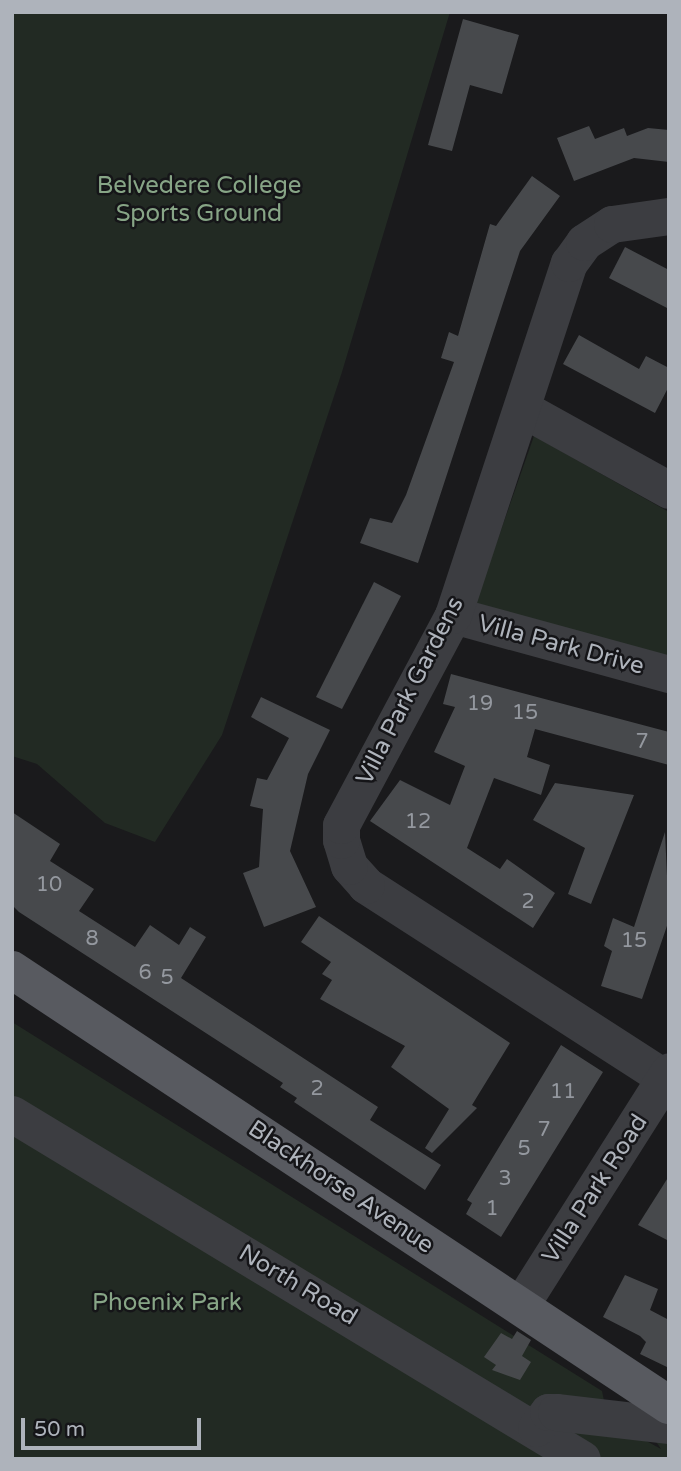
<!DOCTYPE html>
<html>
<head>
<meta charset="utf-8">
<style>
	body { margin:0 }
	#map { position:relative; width:681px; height:1471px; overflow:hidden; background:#1a1a1c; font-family:"Varela Round",sans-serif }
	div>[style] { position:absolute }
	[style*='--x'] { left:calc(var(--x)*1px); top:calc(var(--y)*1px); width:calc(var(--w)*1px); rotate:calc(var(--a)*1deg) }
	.green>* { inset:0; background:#222a23 }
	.building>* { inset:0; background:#47494c }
	.minor>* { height:37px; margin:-18.5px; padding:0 18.5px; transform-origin:18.5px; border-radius:18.5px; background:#3c3d41 }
	.major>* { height:38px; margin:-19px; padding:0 19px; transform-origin:19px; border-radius:19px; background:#585a60 }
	span { translate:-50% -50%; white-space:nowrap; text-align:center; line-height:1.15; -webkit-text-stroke:5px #151518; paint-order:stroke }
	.number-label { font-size:21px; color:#94989f }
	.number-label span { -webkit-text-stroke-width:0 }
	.park-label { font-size:24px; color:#87a586 }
	.street-label { font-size:24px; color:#aeb3bb }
	.frame { position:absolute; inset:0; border:14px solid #aeb3bb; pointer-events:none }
	.scale { position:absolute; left:21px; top:1418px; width:180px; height:32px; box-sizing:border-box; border:4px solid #aeb3bb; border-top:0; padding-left:9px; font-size:21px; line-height:24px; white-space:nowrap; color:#aeb3bb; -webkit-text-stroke:5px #151518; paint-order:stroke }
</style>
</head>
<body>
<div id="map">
	<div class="green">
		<i style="clip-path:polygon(12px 12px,450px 12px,342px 372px,222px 735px,155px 842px,105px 823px,37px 764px,12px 756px)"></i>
		<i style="clip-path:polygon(534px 436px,669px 512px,669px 666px,473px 610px)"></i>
		<i style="clip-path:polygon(12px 1022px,602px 1391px,608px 1420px,661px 1449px,651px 1434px,669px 1428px,669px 1459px,12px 1459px)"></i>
	</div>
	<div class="building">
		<i style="clip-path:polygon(463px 19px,519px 35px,502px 94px,470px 85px,452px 151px,428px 145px)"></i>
		<i style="clip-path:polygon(589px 126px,595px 139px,624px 128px,627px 136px,648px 128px,669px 130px,669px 162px,634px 158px,574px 181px,557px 138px)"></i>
		<i style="clip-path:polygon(532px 176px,560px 196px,520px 251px,418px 563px,360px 543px,370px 518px,392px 523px,406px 495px,454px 362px,441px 358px,449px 332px,458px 336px,490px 224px,496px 226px)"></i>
		<i style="clip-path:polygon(625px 247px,669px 270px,669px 309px,609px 278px)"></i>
		<i style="clip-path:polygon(579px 335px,639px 369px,646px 356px,669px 368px,669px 386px,655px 413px,563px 364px)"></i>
		<i style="clip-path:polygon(374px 582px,401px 596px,342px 709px,316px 697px)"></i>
		<i style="clip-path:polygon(451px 674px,669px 732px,669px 765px,535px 729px,527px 757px,550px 765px,541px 795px,494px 778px,467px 848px,500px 869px,507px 859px,555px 893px,533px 928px,370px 821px,400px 780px,450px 805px,465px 766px,434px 752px,455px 707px,443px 704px)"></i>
		<i style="clip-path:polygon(261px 697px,330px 730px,308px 774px,290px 851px,316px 907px,264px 927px,243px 873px,259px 867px,263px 809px,250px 806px,257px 778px,267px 780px,289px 738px,251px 717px)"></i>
		<i style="clip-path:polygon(555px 783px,634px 795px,591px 904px,568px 894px,585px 848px,533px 820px)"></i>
		<i style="clip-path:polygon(12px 812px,60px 844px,50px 861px,94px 889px,79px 911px,135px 947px,150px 925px,179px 945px,190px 927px,206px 937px,181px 978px,378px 1107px,370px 1120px,441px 1165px,425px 1190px,294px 1102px,297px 1098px,280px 1087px,283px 1083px,19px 912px,12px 905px)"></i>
		<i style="clip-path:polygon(665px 832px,669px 920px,642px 999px,601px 986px,612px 951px,604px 946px,613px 918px,634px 927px)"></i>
		<i style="clip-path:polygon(319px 916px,510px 1043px,472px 1105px,477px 1108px,432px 1153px,425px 1148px,449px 1109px,391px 1067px,405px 1046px,320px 999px,332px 980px,322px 974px,331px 962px,301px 942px)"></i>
		<i style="clip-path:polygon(561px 1045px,603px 1072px,501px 1237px,466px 1214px,472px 1203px,467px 1200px)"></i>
		<i style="clip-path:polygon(669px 1176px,669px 1241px,638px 1225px)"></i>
		<i style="clip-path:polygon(625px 1275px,658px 1289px,650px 1310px,669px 1320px,669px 1368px,640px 1354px,646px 1342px,640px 1336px,603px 1317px)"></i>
		<i style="clip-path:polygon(517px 1331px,531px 1340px,522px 1356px,531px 1362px,520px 1380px,492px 1370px,496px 1365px,484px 1357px,501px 1333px,512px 1339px)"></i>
	</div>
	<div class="minor">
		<i style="--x:523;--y:409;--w:167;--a:29"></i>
		<i style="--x:453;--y:615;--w:224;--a:15.3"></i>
		<i style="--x:665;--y:1078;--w:356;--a:-147.2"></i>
		<i style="--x:366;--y:885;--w:25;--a:-132"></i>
		<i style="--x:349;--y:866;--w:27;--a:-107"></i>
		<i style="--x:341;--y:840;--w:15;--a:-90"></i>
		<i style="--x:341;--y:825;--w:238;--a:-61.9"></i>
		<i style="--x:453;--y:615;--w:371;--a:-71.8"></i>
		<i style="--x:569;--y:263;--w:26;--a:-54"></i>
		<i style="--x:584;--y:242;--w:33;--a:-33"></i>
		<i style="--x:612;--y:224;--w:58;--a:-8"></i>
		<i style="--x:12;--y:1114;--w:666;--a:31.18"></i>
		<i style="--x:520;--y:1306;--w:278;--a:-57.6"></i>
		<i style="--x:536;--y:1428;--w:20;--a:-53"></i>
		<i style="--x:548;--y:1412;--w:8;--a:0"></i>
		<i style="--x:556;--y:1412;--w:114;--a:6.6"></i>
	</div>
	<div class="major">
		<i style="--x:12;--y:970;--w:788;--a:33.51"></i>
	</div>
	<div class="number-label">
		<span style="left:480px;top:704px">19</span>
		<span style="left:525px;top:713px">15</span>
		<span style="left:642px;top:742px">7</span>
		<span style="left:418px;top:822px">12</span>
		<span style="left:49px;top:885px">10</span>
		<span style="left:528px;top:902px">2</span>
		<span style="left:92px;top:939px">8</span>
		<span style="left:634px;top:941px">15</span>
		<span style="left:145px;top:973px">6</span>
		<span style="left:167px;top:978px">5</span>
		<span style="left:317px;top:1089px">2</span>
		<span style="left:563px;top:1092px">11</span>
		<span style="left:544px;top:1130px">7</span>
		<span style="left:524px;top:1149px">5</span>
		<span style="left:505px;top:1179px">3</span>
		<span style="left:492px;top:1209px">1</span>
	</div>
	<div class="park-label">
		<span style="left:199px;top:200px">Belvedere College<br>Sports Ground</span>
		<span style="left:167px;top:1303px">Phoenix Park</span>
	</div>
	<div class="street-label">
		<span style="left:561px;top:645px;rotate:15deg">Villa Park Drive</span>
		<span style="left:410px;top:691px;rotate:-63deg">Villa Park Gardens</span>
		<span style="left:341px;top:1187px;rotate:34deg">Blackhorse Avenue</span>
		<span style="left:595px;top:1189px;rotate:-57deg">Villa Park Road</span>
		<span style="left:298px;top:1285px;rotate:31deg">North Road</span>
	</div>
	<div class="frame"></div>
	<div class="scale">50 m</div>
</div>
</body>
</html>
